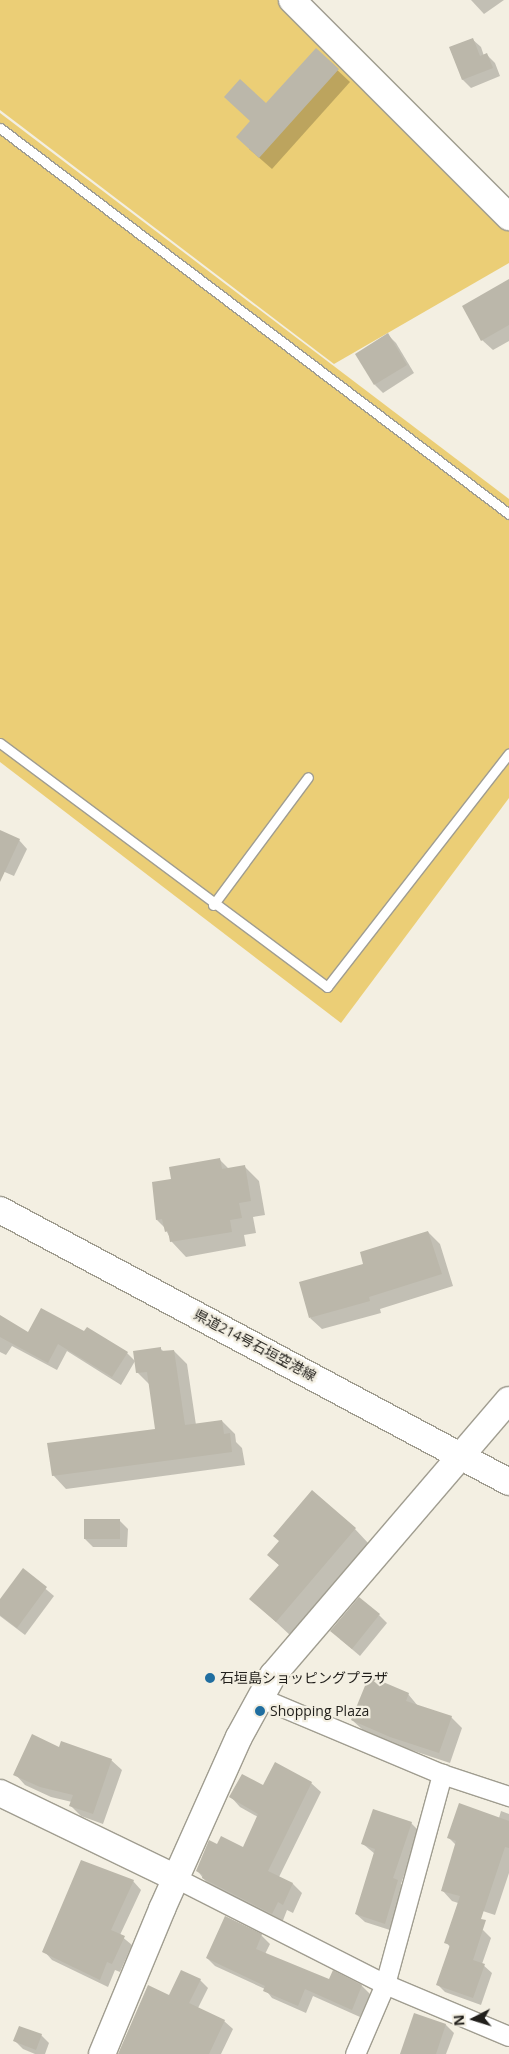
<!DOCTYPE html>
<html>
<head>
<meta charset="utf-8">
<style>
	body { margin:0 }
	#map { position:relative; width:509px; height:2054px; overflow:hidden; background:#f3efe2; font-family:"Open Sans","Noto Sans JP",sans-serif }
	div>[style] { position:absolute }
	[style*='--x'] { left:calc(var(--x)*1px); top:calc(var(--y)*1px); width:calc(var(--w)*1px); rotate:calc(var(--a)*1deg) }
	.green>* { inset:0; background:#ebce76 }
	.shadow>* { inset:0; background:#0003 }
	.building>* { inset:0; background:#bbb7aa }
	.roads { filter:drop-shadow(1px 0 #a09d90) drop-shadow(-1px 0 #a09d90) drop-shadow(0 1px #a09d90) drop-shadow(0 -1px #a09d90) }
	.lane>* { height:9px; margin:-4.5px; padding:0 4.5px; transform-origin:4.5px; border-radius:4.5px; background:#fff }
	.street>* { height:19px; margin:-9.5px; padding:0 9.5px; transform-origin:9.5px; border-radius:9.5px; background:#fff }
	.secondary>* { height:26px; margin:-13px; padding:0 13px; transform-origin:13px; border-radius:13px; background:#fff }
	.dots>* { width:14px; height:14px; translate:-50% -50%; box-sizing:border-box; border:2px solid #f3efe2; border-radius:50% }
	span { translate:-50% -50%; white-space:nowrap; text-align:center; line-height:1.15; -webkit-text-stroke:4.5px #f3efe2; paint-order:stroke }
	.street-label { font-size:14px; color:#211f1b }
	.poi-label { font-size:14px; color:#211f1b }
	.left { translate:0 -50%; text-align:left }
	.north { position:absolute; left:449px; top:1994px; width:50px; height:50px; -webkit-text-stroke:4px #f3efe2; paint-order:stroke; rotate:265deg; font-size:14px; font-weight:700; line-height:20px; text-align:center; color:#211f1b }
	.north::after { content:''; display:block; margin:auto; width:18px; height:22px; background:#211f1b; clip-path:polygon(50% 0,100% 100%,50% 72%,0 100%) }
</style>
</head>
<body>
<div id="map">
	<div class="green">
		<i style="clip-path:polygon(0 0,281px 0,509px 230px,509px 263px,334px 364px,0 110px)"></i>
		<i style="clip-path:polygon(0 113px,509px 499px,509px 798px,341px 1023px,0 762px)"></i>
	</div>
	<div class="shadow">
		<i style="clip-path:polygon(471px 0,504px 0,484px 14px)"></i>
		<i style="clip-path:polygon(472px 39px,481px 47px,484px 56px,487px 55px,495px 63px,500px 76px,471px 88px,463px 80px,450px 48px)"></i>
		<i style="clip-path:polygon(316px 50px,350px 82px,272px 169px,249px 149px)"></i>
		<i style="clip-path:polygon(509px 280px,509px 341px,493px 350px,482px 340px)"></i>
		<i style="clip-path:polygon(388px 335px,396px 343px,414px 373px,383px 393px,375px 385px)"></i>
		<i style="clip-path:polygon(0 831px,19px 840px,27px 849px,14px 876px,0 870px)"></i>
		<i style="clip-path:polygon(220px 1160px,229px 1169px,244px 1166px,259px 1181px,265px 1215px,253px 1217px,256px 1233px,244px 1235px,246px 1246px,186px 1257px,172px 1242px,165px 1228px,157px 1220px,172px 1180px)"></i>
		<i style="clip-path:polygon(428px 1232px,440px 1244px,453px 1286px,380px 1309px,381px 1313px,322px 1329px,310px 1318px,365px 1265px)"></i>
		<i style="clip-path:polygon(0 1317px,29px 1334px,127px 1353px,135px 1361px,121px 1385px,67px 1351px,57px 1370px,12px 1346px,6px 1355px,0 1352px)"></i>
		<i style="clip-path:polygon(160px 1348px,164px 1352px,174px 1351px,187px 1364px,196px 1425px,222px 1421px,235px 1434px,236px 1442px,242px 1448px,245px 1465px,66px 1489px,53px 1475px,157px 1430px,151px 1386px,137px 1372px)"></i>
		<i style="clip-path:polygon(120px 1521px,128px 1529px,127px 1547px,93px 1547px,85px 1539px)"></i>
		<i style="clip-path:polygon(355px 1529px,369px 1544px,291px 1636px,251px 1599px,280px 1566px,269px 1555px)"></i>
		<i style="clip-path:polygon(23px 1570px,54px 1596px,25px 1635px,0 1616px,0 1601px)"></i>
		<i style="clip-path:polygon(379px 1615px,387px 1623px,360px 1656px,340px 1639px)"></i>
		<i style="clip-path:polygon(408px 1694px,418px 1706px,451px 1717px,462px 1728px,450px 1763px,402px 1747px,363px 1730px,352px 1720px)"></i>
		<i style="clip-path:polygon(60px 1749px,111px 1760px,122px 1770px,103px 1824px,81px 1816px,71px 1806px,72px 1802px,51px 1797px,25px 1785px,15px 1774px)"></i>
		<i style="clip-path:polygon(311px 1783px,321px 1792px,279px 1877px,293px 1884px,302px 1893px,293px 1913px,287px 1910px,282px 1923px,212px 1888px,203px 1878px,197px 1870px,218px 1846px,244px 1848px,258px 1817px,240px 1807px,231px 1797px,263px 1787px)"></i>
		<i style="clip-path:polygon(501px 1811px,509px 1814px,509px 1873px,495px 1915px,452px 1901px,442px 1890px,456px 1845px,449px 1838px,499px 1818px)"></i>
		<i style="clip-path:polygon(411px 1823px,419px 1831px,401px 1884px,406px 1889px,393px 1931px,365px 1922px,356px 1914px,375px 1854px,363px 1844px)"></i>
		<i style="clip-path:polygon(133px 1881px,141px 1890px,120px 1935px,132px 1945px,120px 1972px,115px 1970px,108px 1987px,52px 1960px,44px 1951px)"></i>
		<i style="clip-path:polygon(226px 1917px,261px 1935px,270px 1944px,265px 1954px,329px 1981px,362px 1986px,370px 1994px,360px 2017px,313px 1996px,306px 2013px,272px 1998px,265px 1989px,215px 1966px,207px 1958px)"></i>
		<i style="clip-path:polygon(483px 1930px,491px 1938px,482px 1964px,492px 1973px,481px 2005px,445px 1992px,437px 1984px,450px 1947px,446px 1942px)"></i>
		<i style="clip-path:polygon(200px 1980px,208px 1988px,198px 2008px,224px 2021px,233px 2029px,221px 2054px,120px 2054px,169px 1997px)"></i>
		<i style="clip-path:polygon(415px 2015px,446px 2025px,454px 2033px,446px 2054px,401px 2054px)"></i>
		<i style="clip-path:polygon(41px 2035px,49px 2043px,45px 2054px,35px 2054px,23px 2049px,15px 2041px)"></i>
	</div>
	<div class="building">
		<i style="clip-path:polygon(473px 38px,480px 56px,487px 53px,493px 68px,462px 80px,449px 47px)"></i>
		<i style="clip-path:polygon(316px 48px,339px 69px,259px 158px,236px 137px,250px 121px,224px 97px,240px 79px,266px 103px)"></i>
		<i style="clip-path:polygon(509px 279px,509px 325px,481px 341px,462px 306px)"></i>
		<i style="clip-path:polygon(388px 333px,407px 365px,374px 385px,355px 354px)"></i>
		<i style="clip-path:polygon(0 830px,20px 839px,0 882px)"></i>
		<i style="clip-path:polygon(220px 1158px,222px 1169px,245px 1165px,251px 1201px,239px 1203px,242px 1218px,230px 1220px,232px 1232px,170px 1242px,168px 1231px,165px 1232px,162px 1219px,156px 1220px,152px 1182px,171px 1179px,169px 1167px)"></i>
		<i style="clip-path:polygon(428px 1231px,442px 1274px,369px 1297px,370px 1301px,309px 1318px,299px 1282px,363px 1264px,360px 1252px)"></i>
		<i style="clip-path:polygon(41px 1308px,84px 1331px,87px 1327px,128px 1352px,112px 1377px,58px 1344px,48px 1363px,0 1337px,0 1315px,28px 1332px)"></i>
		<i style="clip-path:polygon(161px 1347px,161px 1351px,174px 1350px,185px 1425px,222px 1420px,224px 1434px,230px 1433px,232px 1452px,52px 1476px,47px 1443px,155px 1429px,147px 1372px,136px 1373px,133px 1351px)"></i>
		<i style="clip-path:polygon(312px 1490px,356px 1528px,276px 1622px,249px 1599px,279px 1565px,267px 1555px,279px 1541px,273px 1536px)"></i>
		<i style="clip-path:polygon(84px 1519px,120px 1519px,120px 1539px,84px 1539px)"></i>
		<i style="clip-path:polygon(23px 1568px,47px 1587px,17px 1628px,0 1615px,0 1599px)"></i>
		<i style="clip-path:polygon(359px 1597px,380px 1614px,352px 1649px,330px 1631px)"></i>
		<i style="clip-path:polygon(369px 1676px,409px 1693px,406px 1701px,452px 1716px,439px 1753px,390px 1737px,351px 1720px)"></i>
		<i style="clip-path:polygon(32px 1734px,59px 1747px,61px 1741px,112px 1759px,93px 1814px,69px 1806px,73px 1795px,40px 1787px,13px 1775px)"></i>
		<i style="clip-path:polygon(275px 1762px,312px 1782px,268px 1871px,293px 1883px,283px 1905px,278px 1902px,272px 1914px,202px 1878px,203px 1875px,196px 1871px,209px 1840px,217px 1844px,221px 1836px,243px 1847px,258px 1814px,229px 1797px,242px 1774px,263px 1785px)"></i>
		<i style="clip-path:polygon(459px 1803px,509px 1821px,509px 1848px,505px 1847px,481px 1919px,486px 1920px,473px 1960px,485px 1964px,473px 1998px,436px 1985px,450px 1945px,444px 1943px,460px 1896px,441px 1891px,456px 1841px,447px 1838px)"></i>
		<i style="clip-path:polygon(373px 1809px,412px 1822px,393px 1878px,398px 1880px,385px 1924px,355px 1914px,375px 1849px,361px 1844px)"></i>
		<i style="clip-path:polygon(81px 1860px,134px 1880px,111px 1930px,125px 1936px,112px 1964px,107px 1962px,100px 1980px,42px 1952px)"></i>
		<i style="clip-path:polygon(225px 1916px,262px 1934px,256px 1949px,329px 1979px,333px 1970px,362px 1985px,352px 2010px,305px 1989px,298px 2006px,263px 1991px,265px 1986px,206px 1958px)"></i>
		<i style="clip-path:polygon(181px 1970px,201px 1979px,189px 2003px,225px 2020px,209px 2054px,118px 2054px,148px 1985px,169px 1995px)"></i>
		<i style="clip-path:polygon(414px 2013px,446px 2024px,436px 2054px,400px 2054px)"></i>
		<i style="clip-path:polygon(19px 2026px,42px 2034px,36px 2050px,13px 2041px)"></i>
	</div>
	<div class="roads">
		<div class="lane">
			<i style="--x:0;--y:128;--w:639;--a:37.17"></i>
			<i style="--x:0;--y:743;--w:408;--a:36.7"></i>
			<i style="--x:327;--y:987;--w:296;--a:-52.1"></i>
			<i style="--x:213;--y:905;--w:159;--a:-53.4"></i>
		</div>
		<div class="street">
			<i style="--x:261;--y:1698;--w:196;--a:22.8"></i>
			<i style="--x:442;--y:1774;--w:71;--a:18.2"></i>
			<i style="--x:176;--y:1878;--w:234;--a:26.9"></i>
			<i style="--x:385;--y:1984;--w:134;--a:22.8"></i>
			<i style="--x:355;--y:2054;--w:76;--a:-66.8"></i>
			<i style="--x:385;--y:1984;--w:218;--a:-74.8"></i>
		</div>
		<div class="secondary">
			<i style="--x:292;--y:0;--w:307;--a:45"></i>
			<i style="--x:0;--y:1210;--w:577;--a:28.12"></i>
			<i style="--x:0;--y:1793;--w:195;--a:25.8"></i>
			<i style="--x:102;--y:2054;--w:157;--a:-67.5"></i>
			<i style="--x:162;--y:1909;--w:188;--a:-65.9"></i>
			<i style="--x:239;--y:1737;--w:71;--a:-61.3"></i>
			<i style="--x:273;--y:1675;--w:362;--a:-49.4"></i>
		</div>
	</div>
	<div class="dots">
		<i style="left:210px;top:1678px;background:#206ea0"></i>
		<i style="left:260px;top:1711px;background:#206ea0"></i>
	</div>
	<div class="street-label">
		<span style="left:255px;top:1345px;rotate:28deg">県道214号石垣空港線</span>
	</div>
	<div class="poi-label">
		<span class="left" style="left:220px;top:1678px">石垣島ショッピングプラザ</span>
		<span class="left" style="left:270px;top:1711px">Shopping Plaza</span>
	</div>
	<div class="north">N</div>
</div>
</body>
</html>
